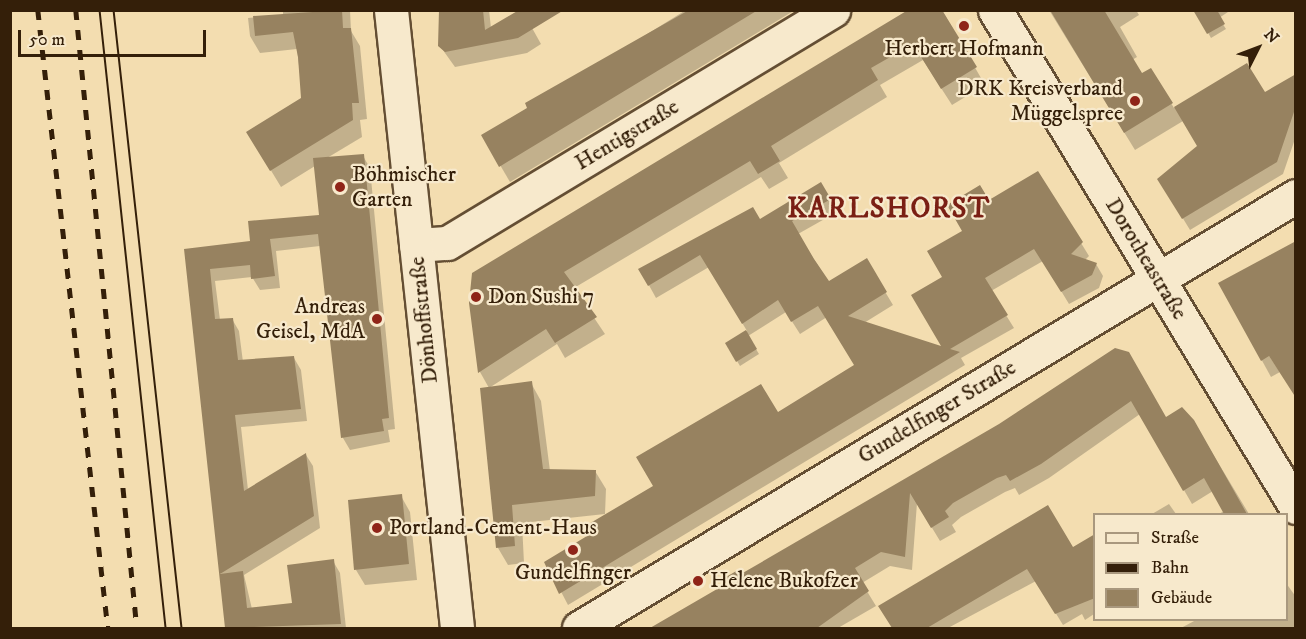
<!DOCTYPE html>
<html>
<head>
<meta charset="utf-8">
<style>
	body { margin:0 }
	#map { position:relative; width:1306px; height:639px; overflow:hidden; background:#f3ddb0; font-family:"IM FELL DW Pica",serif }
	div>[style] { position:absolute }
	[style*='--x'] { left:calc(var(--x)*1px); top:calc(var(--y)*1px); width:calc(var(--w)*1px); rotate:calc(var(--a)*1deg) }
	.shadow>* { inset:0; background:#0003 }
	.building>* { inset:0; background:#978260 }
	.roads { filter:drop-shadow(2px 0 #644e33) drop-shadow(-2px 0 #644e33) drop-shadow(0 2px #644e33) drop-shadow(0 -2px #644e33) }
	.minor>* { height:33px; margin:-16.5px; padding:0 16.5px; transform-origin:16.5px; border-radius:16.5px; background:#f7e9cc }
	.tram>* { height:1.5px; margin:-0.75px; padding:0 0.75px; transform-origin:0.75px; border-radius:0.75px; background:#341f09 }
	.rail>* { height:4.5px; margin-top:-2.25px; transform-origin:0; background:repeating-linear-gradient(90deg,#341f09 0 10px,transparent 0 20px) }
	.dots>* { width:16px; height:16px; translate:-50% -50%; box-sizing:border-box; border:3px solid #f7e9cc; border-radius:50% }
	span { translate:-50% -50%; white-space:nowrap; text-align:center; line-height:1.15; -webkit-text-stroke:4.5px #f7e9cc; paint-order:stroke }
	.poi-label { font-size:22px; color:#341f09 }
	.right { translate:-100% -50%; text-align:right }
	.left { translate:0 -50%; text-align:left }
	.street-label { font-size:22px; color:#341f09 }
	.district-label { font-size:28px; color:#7a1f14; font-weight:700; letter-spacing:1.5px }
	.frame { position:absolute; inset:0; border:12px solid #341f09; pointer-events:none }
	.legend { position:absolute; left:1093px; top:513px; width:195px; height:108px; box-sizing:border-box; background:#f7e9cc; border:2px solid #a9987e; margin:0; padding:8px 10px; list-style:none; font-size:18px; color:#341f09 }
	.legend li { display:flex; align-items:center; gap:12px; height:30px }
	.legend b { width:30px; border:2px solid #a9987e }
	.north { position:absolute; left:1228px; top:18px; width:60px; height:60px; -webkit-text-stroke:4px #f7e9cc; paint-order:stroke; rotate:48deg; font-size:16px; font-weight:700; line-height:24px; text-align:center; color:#341f09 }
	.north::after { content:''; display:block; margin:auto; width:21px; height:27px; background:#341f09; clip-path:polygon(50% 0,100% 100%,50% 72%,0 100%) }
	.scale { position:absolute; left:18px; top:30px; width:188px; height:27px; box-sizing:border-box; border:3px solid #341f09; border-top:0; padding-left:8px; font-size:18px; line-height:21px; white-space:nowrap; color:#341f09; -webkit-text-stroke:4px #f7e9cc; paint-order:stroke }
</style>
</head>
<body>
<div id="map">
	<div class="shadow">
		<i style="clip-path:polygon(283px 10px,350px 10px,351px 31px,360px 46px,367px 119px,360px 120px,362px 137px,327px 158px,363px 156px,370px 168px,395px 429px,388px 430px,390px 442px,350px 450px,343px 438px,320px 246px,276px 251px,280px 288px,260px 290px,252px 277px,215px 281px,220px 320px,232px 319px,239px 331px,243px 362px,294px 358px,301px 370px,307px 421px,241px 427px,248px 490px,306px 455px,313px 466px,320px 528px,244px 575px,252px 609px,293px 605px,333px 561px,340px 573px,346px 628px,227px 628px,186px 250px,252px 243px,320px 216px,315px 166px,281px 187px,258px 149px,303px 99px,297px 49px,260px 53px,250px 36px,248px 18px,283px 15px)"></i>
		<i style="clip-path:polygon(440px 10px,489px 10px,491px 28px,522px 10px,541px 44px,527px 53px,455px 67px,440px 46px)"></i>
		<i style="clip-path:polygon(686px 10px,795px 10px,510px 182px,483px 136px)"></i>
		<i style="clip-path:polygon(942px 10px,985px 85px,952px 105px,923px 60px,880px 85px,887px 97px,779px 163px,788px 178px,769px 189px,761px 177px,574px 288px,605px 334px,565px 358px,557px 344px,489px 388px,480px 372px,471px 303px)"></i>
		<i style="clip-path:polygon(1049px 10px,1136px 10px,1139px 15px,1120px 27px,1137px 57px,1132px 60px,1142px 75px,1151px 70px,1174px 108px,1247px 65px,1265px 94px,1296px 77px,1296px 136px,1283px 174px,1190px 230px,1159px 179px,1202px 152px,1183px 121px,1135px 150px)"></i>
		<i style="clip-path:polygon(1195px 10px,1231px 10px,1219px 18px,1226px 29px,1211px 38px)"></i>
		<i style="clip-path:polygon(1038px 173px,1089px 256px,1085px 260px,1096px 264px,1103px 276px,1099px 288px,1069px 304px,1043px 261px,991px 291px,1014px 328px,961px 358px,965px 365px,568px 605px,546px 563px,856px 366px,827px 317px,800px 334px,786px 312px,748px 336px,759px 354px,740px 366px,727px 344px,747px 331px,709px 267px,656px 298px,640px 269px,759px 221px,821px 184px,837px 212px,798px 234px,829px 283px,866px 260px,893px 305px,864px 323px,944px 349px,944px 277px,964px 232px,988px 202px)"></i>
		<i style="clip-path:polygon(1220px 284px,1280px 372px,1271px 377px)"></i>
		<i style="clip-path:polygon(1116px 350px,1166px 419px,1193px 421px,1249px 514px,1219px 514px,1224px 511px,1213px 491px,1192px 504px,1140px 414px,1049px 478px,1019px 495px,1015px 488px,1005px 492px,961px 517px,952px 525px,956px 532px,940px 541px,917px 503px,912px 570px,890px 566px,862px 583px,876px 606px,838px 628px,655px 628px,1000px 425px)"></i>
		<i style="clip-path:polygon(531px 383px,541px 401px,550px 471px,595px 471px,606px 489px,605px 514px,522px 523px,524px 563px,508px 565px,498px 548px)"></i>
		<i style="clip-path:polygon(401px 496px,410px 512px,417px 580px,365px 585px,356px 570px)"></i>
		<i style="clip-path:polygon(1169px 504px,1176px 514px,1152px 514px)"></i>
		<i style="clip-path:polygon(1094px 536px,1094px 614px,1085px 620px,1082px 614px,1063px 625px,1036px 581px,948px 628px,894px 628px,881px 606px,1072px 549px)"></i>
		<i style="clip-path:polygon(1286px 583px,1296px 597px,1296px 628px,1181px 628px,1196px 620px,1286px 620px)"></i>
	</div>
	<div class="building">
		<i style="clip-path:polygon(342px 10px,343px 28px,351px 28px,359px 103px,352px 103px,353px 120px,270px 171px,246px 132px,301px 98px,298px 57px,293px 32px,255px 36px,253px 16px)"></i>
		<i style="clip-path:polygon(439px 10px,483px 10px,485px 30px,519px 10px,564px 10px,518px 38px,445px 52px,438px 46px)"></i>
		<i style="clip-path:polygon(689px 10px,758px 10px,499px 167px,481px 135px,527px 108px,525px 103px)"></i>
		<i style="clip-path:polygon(908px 10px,942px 10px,977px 67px,941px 89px,913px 44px,871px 68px,878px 80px,771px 146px,780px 161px,758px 174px,750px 161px,564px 272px,597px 317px,555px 343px,546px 329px,478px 373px,469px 303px,472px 273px)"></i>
		<i style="clip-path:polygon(1050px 10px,1104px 10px,1142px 73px,1151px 68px,1173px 103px,1124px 133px)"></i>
		<i style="clip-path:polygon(1193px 10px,1217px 10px,1225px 24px,1207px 34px)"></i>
		<i style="clip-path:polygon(1247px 63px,1265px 92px,1296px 74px,1296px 106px,1277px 162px,1182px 219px,1157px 179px,1197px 146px,1174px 107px)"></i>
		<i style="clip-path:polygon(364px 154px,389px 418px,382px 419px,384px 431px,341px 438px,318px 234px,270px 239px,275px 276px,251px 279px,250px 265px,210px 269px,215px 319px,233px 318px,238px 360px,294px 356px,301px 409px,235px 415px,244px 491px,306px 453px,314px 516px,220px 574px,243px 571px,247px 608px,292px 603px,287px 565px,334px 559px,341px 624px,225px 628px,184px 249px,250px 241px,248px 221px,319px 215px,313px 158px)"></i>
		<i style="clip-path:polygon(1038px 171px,1083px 242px,1071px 254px,1097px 263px,1092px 275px,1061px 292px,1034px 249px,985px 278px,1008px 315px,950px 349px,960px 352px,559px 594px,544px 562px,587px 536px,582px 528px,653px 486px,636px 457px,761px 384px,778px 412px,854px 365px,818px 306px,791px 322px,778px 300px,742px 324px,700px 255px,648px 286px,638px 269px,753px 207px,760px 219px,821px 182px,831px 199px,792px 221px,814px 259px,829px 281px,867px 258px,887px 292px,848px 316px,941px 346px,911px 295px,942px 277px,927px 251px,962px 231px,947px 205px,980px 185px,989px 200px)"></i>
		<i style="clip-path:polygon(1296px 241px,1296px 398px,1269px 356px,1261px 361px,1218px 283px)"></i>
		<i style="clip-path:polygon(746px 330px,757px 349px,736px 362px,725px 343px)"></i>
		<i style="clip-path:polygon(1115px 348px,1129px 352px,1166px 417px,1182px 407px,1194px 420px,1247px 514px,1224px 514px,1204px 478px,1183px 491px,1131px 401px,1041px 464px,1010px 481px,1006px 475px,997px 478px,953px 503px,945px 511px,949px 517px,931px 528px,910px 493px,905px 557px,881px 552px,855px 568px,869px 591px,817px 628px,650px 628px,724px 585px,721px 580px,738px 570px,741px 574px,999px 424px)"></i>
		<i style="clip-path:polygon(532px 381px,543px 469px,596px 470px,595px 496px,512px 505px,515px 546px,496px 548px,480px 388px)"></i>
		<i style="clip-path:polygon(402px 494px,409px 564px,354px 570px,348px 500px)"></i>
		<i style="clip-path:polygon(1048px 505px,1073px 547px,1095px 534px,1095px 598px,1055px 614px,1027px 569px,927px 628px,892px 628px,878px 606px)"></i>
	</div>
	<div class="roads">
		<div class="minor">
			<i style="--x:391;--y:10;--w:622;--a:83.9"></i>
			<i style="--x:995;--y:10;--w:581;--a:58.8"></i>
			<i style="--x:416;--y:245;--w:31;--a:-4"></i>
			<i style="--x:447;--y:243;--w:451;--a:-31.1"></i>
			<i style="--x:579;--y:628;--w:837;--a:-31.07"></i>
		</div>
	</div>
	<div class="tram">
		<i style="--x:100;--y:10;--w:622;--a:83.9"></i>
		<i style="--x:114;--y:10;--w:622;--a:83.72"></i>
	</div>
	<div class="rail">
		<i style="--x:38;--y:10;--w:622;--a:83.54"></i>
		<i style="--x:76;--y:10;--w:621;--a:84.36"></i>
	</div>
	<div class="dots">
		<i style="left:964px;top:26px;background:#8f2418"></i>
		<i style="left:1135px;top:101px;background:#8f2418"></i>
		<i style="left:340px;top:187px;background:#8f2418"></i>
		<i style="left:476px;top:297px;background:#8f2418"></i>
		<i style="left:377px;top:319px;background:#8f2418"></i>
		<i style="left:377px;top:528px;background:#8f2418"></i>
		<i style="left:573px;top:550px;background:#8f2418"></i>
		<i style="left:698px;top:581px;background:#8f2418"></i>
	</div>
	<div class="poi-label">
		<span style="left:964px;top:49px">Herbert Hofmann</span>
		<span class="right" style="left:1123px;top:101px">DRK Kreisverband<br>Müggelspree</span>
		<span class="left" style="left:352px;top:187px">Böhmischer<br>Garten</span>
		<span class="left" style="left:488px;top:297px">Don Sushi 7</span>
		<span class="right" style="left:365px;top:319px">Andreas<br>Geisel, MdA</span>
		<span class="left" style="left:389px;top:528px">Portland-Cement-Haus</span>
		<span style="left:573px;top:573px">Gundelfinger</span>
		<span class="left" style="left:710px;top:581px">Helene Bukofzer</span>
	</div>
	<div class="street-label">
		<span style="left:627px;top:135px;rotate:-31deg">Hentigstraße</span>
		<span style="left:1146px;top:259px;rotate:59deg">Dorotheastraße</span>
		<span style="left:424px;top:320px;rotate:-96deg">Dönhoffstraße</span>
		<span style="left:937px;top:412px;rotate:-31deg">Gundelfinger Straße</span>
	</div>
	<div class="district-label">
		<span style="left:889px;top:209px">KARLSHORST</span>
	</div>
	<div class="frame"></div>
	<ul class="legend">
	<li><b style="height:8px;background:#f7e9cc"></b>Straße</li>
	<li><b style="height:8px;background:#341f09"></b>Bahn</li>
	<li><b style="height:16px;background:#978260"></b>Gebäude</li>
	</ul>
	<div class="north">N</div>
	<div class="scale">50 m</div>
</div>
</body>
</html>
